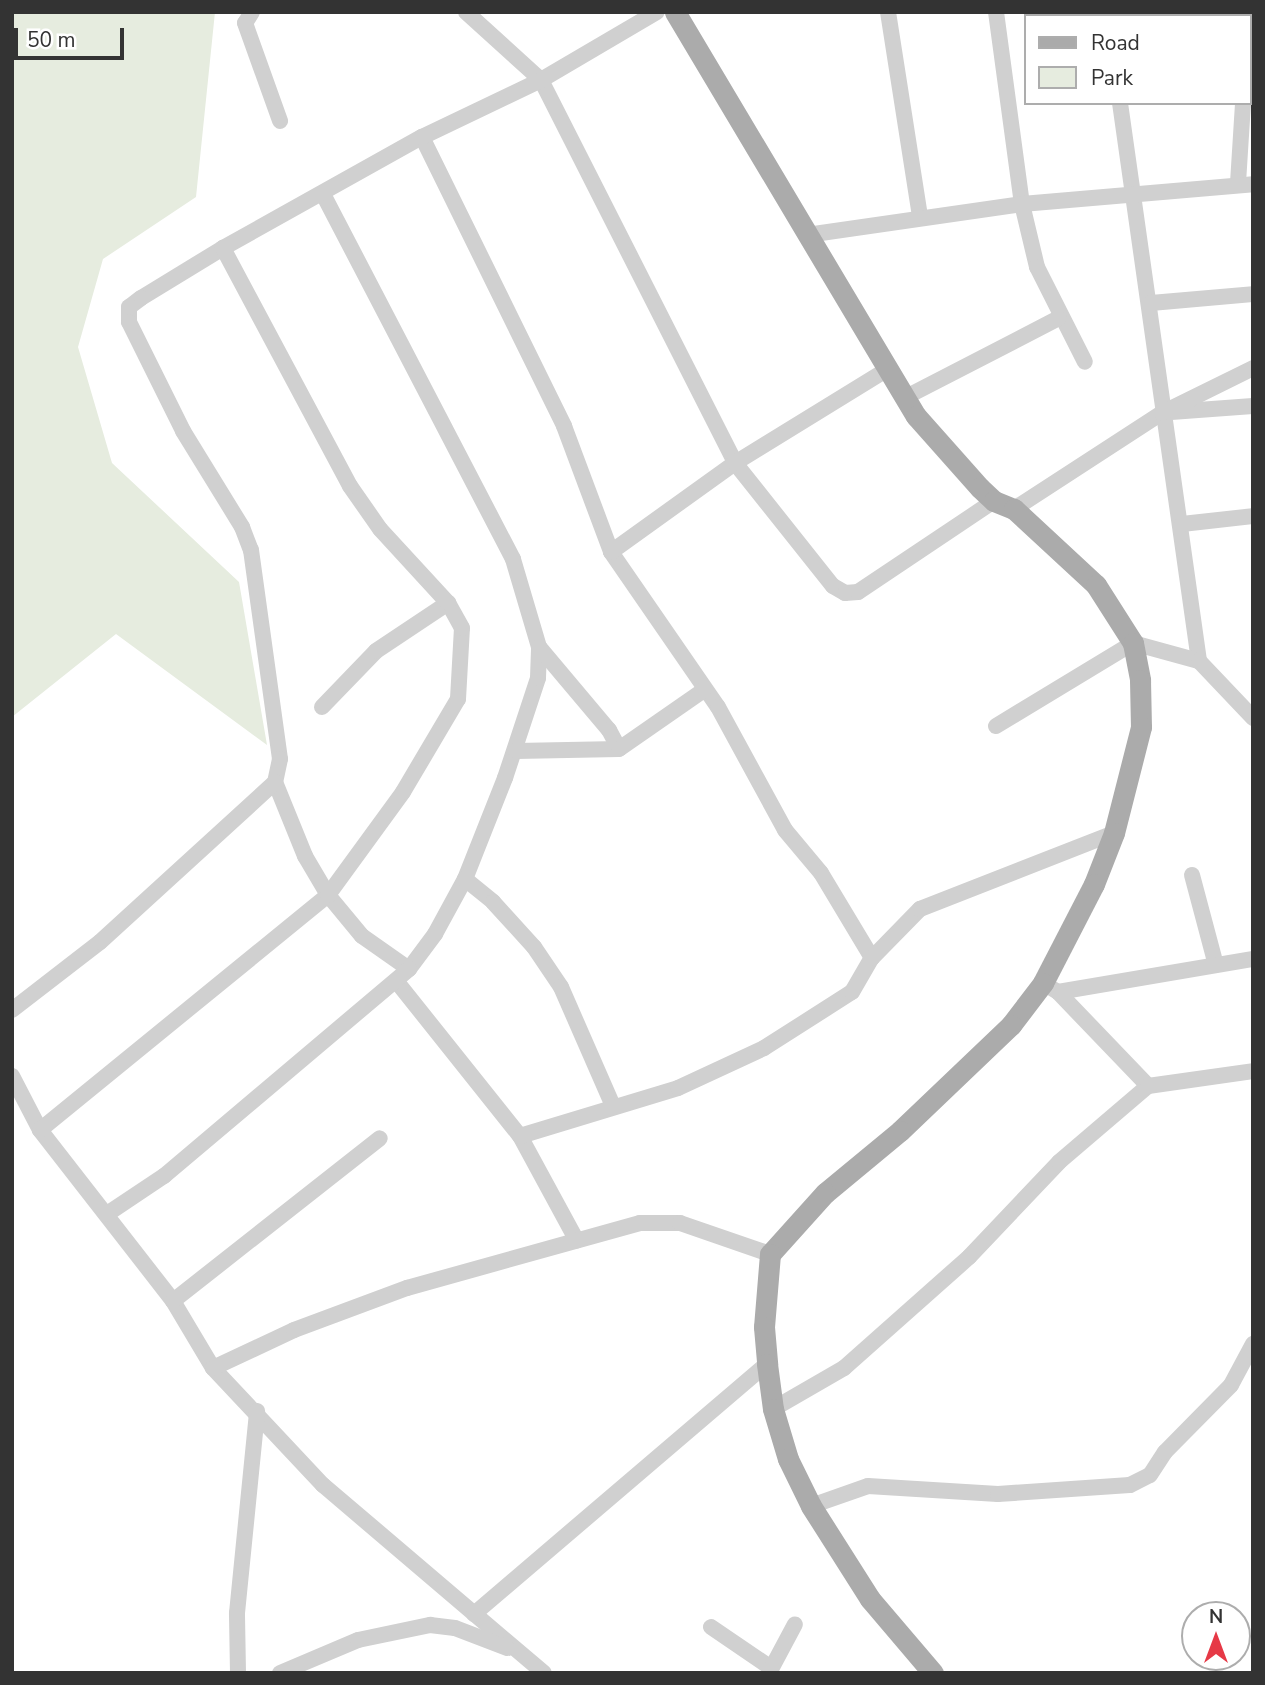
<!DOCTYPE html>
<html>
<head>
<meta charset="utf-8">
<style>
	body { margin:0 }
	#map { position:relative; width:1265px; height:1685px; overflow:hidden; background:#fff; font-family:"Nunito Sans",sans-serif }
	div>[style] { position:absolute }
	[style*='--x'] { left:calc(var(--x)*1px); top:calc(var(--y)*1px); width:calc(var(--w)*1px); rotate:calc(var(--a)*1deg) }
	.green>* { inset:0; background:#e6ecdf }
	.minor>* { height:16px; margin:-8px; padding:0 8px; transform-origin:8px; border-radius:8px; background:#d0d0d0 }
	.major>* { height:21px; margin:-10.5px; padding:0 10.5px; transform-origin:10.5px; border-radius:10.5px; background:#ababab }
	span { translate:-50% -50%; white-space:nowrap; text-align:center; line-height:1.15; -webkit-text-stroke:7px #fff; paint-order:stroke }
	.frame { position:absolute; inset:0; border:14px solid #333; pointer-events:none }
	.legend { position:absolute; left:1024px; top:14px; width:228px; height:91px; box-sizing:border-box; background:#fff; border:2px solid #adadad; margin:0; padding:9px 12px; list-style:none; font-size:21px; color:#333 }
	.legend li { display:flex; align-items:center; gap:14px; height:35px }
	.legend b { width:35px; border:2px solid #adadad }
	.north { position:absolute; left:1181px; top:1601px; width:70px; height:70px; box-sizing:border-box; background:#fff; border:2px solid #adadad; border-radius:50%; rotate:0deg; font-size:19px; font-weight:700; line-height:28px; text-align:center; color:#333 }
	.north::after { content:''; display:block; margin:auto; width:24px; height:32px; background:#e63946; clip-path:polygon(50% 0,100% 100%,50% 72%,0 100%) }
	.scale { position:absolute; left:14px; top:28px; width:110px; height:32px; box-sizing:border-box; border:4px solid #333; border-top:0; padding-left:9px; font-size:21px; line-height:24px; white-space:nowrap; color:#333; -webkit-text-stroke:5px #fff; paint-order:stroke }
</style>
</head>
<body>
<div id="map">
	<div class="green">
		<i style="clip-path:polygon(12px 12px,215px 12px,196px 197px,103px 259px,78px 347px,112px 463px,239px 582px,267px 745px,116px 634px,12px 717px)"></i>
	</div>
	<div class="minor">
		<i style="--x:252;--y:12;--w:13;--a:122"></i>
		<i style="--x:245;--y:23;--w:104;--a:70.3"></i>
		<i style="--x:466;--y:12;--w:101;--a:42.2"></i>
		<i style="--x:541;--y:80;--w:429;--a:63.1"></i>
		<i style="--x:735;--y:463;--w:157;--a:51.5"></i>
		<i style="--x:833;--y:586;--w:14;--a:30"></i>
		<i style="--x:845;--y:593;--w:13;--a:-4"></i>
		<i style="--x:858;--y:592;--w:164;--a:-33.8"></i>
		<i style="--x:888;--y:12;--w:207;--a:81.1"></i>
		<i style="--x:996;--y:12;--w:194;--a:82.3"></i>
		<i style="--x:1022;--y:204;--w:65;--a:76.6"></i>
		<i style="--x:1037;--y:267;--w:106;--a:63.2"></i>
		<i style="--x:1106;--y:12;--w:4;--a:90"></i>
		<i style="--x:1120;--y:103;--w:564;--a:81.94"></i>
		<i style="--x:422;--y:137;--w:322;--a:63.8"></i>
		<i style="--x:564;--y:426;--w:134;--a:69.5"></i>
		<i style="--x:611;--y:552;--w:188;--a:55.4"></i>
		<i style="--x:718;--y:707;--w:140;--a:61.4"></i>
		<i style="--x:785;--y:830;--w:56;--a:50.1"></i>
		<i style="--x:821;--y:873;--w:99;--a:59"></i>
		<i style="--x:1238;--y:183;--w:80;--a:-86.4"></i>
		<i style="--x:807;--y:235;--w:217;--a:-8.2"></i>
		<i style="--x:1022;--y:204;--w:232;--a:-4.9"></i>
		<i style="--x:223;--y:248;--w:96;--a:148.6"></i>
		<i style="--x:141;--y:298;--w:15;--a:143"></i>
		<i style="--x:129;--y:307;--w:15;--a:90"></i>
		<i style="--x:129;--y:322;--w:122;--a:63.6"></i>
		<i style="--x:183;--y:431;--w:113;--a:58.4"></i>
		<i style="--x:242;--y:527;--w:25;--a:69"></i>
		<i style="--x:251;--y:550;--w:211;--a:82.1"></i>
		<i style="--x:280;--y:759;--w:24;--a:102"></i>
		<i style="--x:275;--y:782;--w:80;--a:67.9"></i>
		<i style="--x:305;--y:856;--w:45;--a:59.5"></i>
		<i style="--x:328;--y:895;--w:53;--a:50.3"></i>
		<i style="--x:362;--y:936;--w:57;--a:35.1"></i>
		<i style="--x:409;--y:969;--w:44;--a:-53.4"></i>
		<i style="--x:435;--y:934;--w:63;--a:-61.4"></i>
		<i style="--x:465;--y:879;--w:109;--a:-68.4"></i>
		<i style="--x:505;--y:778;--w:105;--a:-71.7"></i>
		<i style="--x:538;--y:678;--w:31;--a:-88"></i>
		<i style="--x:539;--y:647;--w:92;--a:-106.5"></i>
		<i style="--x:513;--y:559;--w:411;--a:-117.5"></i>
		<i style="--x:1151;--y:303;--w:102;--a:-5"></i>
		<i style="--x:904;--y:398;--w:174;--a:-27.3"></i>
		<i style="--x:1171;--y:412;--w:82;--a:-4.2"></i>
		<i style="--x:1014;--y:509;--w:176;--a:-33"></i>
		<i style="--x:1162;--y:413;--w:102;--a:-26.3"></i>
		<i style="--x:1182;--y:524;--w:71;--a:-6.4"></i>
		<i style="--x:611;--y:552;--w:153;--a:-35.7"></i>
		<i style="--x:735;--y:463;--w:177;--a:-31.6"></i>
		<i style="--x:539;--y:647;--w:109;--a:49.9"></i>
		<i style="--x:609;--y:730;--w:21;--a:62"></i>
		<i style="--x:322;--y:707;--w:78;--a:-46"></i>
		<i style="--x:376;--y:651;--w:87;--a:-33.7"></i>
		<i style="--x:996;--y:726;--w:160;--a:-31.2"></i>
		<i style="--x:1133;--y:643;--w:68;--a:15.3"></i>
		<i style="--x:1199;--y:661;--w:79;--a:46.5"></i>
		<i style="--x:516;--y:751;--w:103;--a:-1.1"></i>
		<i style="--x:619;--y:749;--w:103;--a:-34.8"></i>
		<i style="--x:1192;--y:875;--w:93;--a:75.1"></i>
		<i style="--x:465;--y:879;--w:36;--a:39"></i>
		<i style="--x:493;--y:902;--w:61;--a:47.7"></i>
		<i style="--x:534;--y:947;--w:48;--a:56"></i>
		<i style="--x:561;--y:987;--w:128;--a:66.4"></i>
		<i style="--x:397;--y:982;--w:197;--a:51.4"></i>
		<i style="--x:520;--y:1136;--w:119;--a:61.5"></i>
		<i style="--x:1043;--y:983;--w:17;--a:31"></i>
		<i style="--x:1058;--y:992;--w:198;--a:-9.6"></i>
		<i style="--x:1058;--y:992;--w:130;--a:46.2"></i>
		<i style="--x:12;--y:1010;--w:111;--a:-37.7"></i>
		<i style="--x:100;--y:942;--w:237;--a:-42.4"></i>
		<i style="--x:12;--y:1076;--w:61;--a:62.6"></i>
		<i style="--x:40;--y:1130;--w:217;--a:52.1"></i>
		<i style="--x:173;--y:1301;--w:78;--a:59.2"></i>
		<i style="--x:213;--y:1368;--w:161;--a:46.8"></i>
		<i style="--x:323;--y:1485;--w:290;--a:40.4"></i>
		<i style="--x:40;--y:1130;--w:372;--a:-39.2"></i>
		<i style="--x:328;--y:895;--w:127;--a:-53.9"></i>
		<i style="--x:403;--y:792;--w:108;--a:-59.4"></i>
		<i style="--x:458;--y:699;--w:71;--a:-86.8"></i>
		<i style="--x:462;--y:628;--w:29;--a:-119"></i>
		<i style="--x:448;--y:603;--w:100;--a:-132.6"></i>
		<i style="--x:380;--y:529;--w:52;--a:-124.9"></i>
		<i style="--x:350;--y:486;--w:270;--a:-118.1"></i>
		<i style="--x:223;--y:248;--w:228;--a:-29.2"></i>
		<i style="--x:422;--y:137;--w:132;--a:-25.6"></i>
		<i style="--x:541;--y:80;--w:134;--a:-30.4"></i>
		<i style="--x:520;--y:1136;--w:165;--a:-16.9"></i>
		<i style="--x:678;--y:1088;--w:95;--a:-24.9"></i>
		<i style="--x:764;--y:1048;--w:104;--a:-32.5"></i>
		<i style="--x:852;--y:992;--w:39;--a:-60"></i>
		<i style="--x:872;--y:958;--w:69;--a:-45.6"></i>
		<i style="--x:920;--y:909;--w:208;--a:-21.4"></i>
		<i style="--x:107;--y:1214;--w:69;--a:-33.7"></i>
		<i style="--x:164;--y:1176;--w:321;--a:-40.2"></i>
		<i style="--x:173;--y:1301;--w:263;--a:-38.2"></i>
		<i style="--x:213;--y:1368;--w:89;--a:-25.1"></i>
		<i style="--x:294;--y:1330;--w:121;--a:-20.4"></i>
		<i style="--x:407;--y:1288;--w:242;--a:-15.6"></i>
		<i style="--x:640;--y:1223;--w:40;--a:0"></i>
		<i style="--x:680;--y:1223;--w:95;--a:19"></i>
		<i style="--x:773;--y:1409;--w:82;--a:-30"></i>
		<i style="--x:844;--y:1368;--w:167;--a:-41.6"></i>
		<i style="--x:969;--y:1257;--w:131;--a:-46.5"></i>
		<i style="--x:1059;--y:1162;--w:117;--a:-40.5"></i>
		<i style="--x:1148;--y:1086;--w:106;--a:-8.1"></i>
		<i style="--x:811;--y:1506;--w:60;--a:-19.3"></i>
		<i style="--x:868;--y:1486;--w:130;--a:3.5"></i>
		<i style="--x:998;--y:1494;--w:132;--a:-3.9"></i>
		<i style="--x:1130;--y:1485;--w:22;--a:-27"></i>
		<i style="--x:1150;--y:1475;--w:27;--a:-57"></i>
		<i style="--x:1165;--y:1452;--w:94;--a:-45.4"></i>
		<i style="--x:1231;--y:1385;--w:47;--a:-61.8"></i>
		<i style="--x:474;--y:1614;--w:385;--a:-40.5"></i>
		<i style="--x:711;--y:1627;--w:73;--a:34.3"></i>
		<i style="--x:238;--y:1673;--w:60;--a:-91"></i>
		<i style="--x:237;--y:1613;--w:203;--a:-84.3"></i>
		<i style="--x:280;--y:1673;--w:85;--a:-22.9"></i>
		<i style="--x:358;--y:1640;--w:74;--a:-11.8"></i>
		<i style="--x:430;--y:1625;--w:25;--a:7"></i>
		<i style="--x:455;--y:1628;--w:56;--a:21"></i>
		<i style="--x:769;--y:1673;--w:55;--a:-62"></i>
	</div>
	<div class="major">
		<i style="--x:675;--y:12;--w:470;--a:59.2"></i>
		<i style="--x:916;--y:416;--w:96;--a:48.4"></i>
		<i style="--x:980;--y:488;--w:19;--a:43"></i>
		<i style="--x:994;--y:501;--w:22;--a:22"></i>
		<i style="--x:1014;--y:509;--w:112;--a:42.8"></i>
		<i style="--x:1096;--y:585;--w:69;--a:57.5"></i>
		<i style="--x:1133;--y:643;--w:38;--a:79"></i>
		<i style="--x:1140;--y:680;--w:47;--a:88.8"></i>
		<i style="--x:1141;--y:727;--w:109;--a:104.3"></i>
		<i style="--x:1114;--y:833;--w:55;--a:111.4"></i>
		<i style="--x:1094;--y:884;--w:111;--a:117.3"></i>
		<i style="--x:1043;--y:983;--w:53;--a:127.3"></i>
		<i style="--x:1011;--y:1025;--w:153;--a:136.3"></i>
		<i style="--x:900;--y:1131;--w:97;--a:140.4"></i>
		<i style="--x:825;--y:1193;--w:82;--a:132"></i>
		<i style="--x:770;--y:1254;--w:73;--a:94.7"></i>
		<i style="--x:764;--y:1327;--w:37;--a:85"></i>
		<i style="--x:767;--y:1364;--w:45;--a:82.4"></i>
		<i style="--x:773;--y:1409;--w:52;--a:73.3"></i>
		<i style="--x:788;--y:1459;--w:52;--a:63.9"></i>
		<i style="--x:811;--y:1506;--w:110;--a:57.6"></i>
		<i style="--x:870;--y:1599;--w:97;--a:49.6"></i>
	</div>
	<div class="frame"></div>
	<ul class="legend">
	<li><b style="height:9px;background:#ababab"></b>Road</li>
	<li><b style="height:19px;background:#e6ecdf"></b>Park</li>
	</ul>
	<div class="north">N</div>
	<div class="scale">50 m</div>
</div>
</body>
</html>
